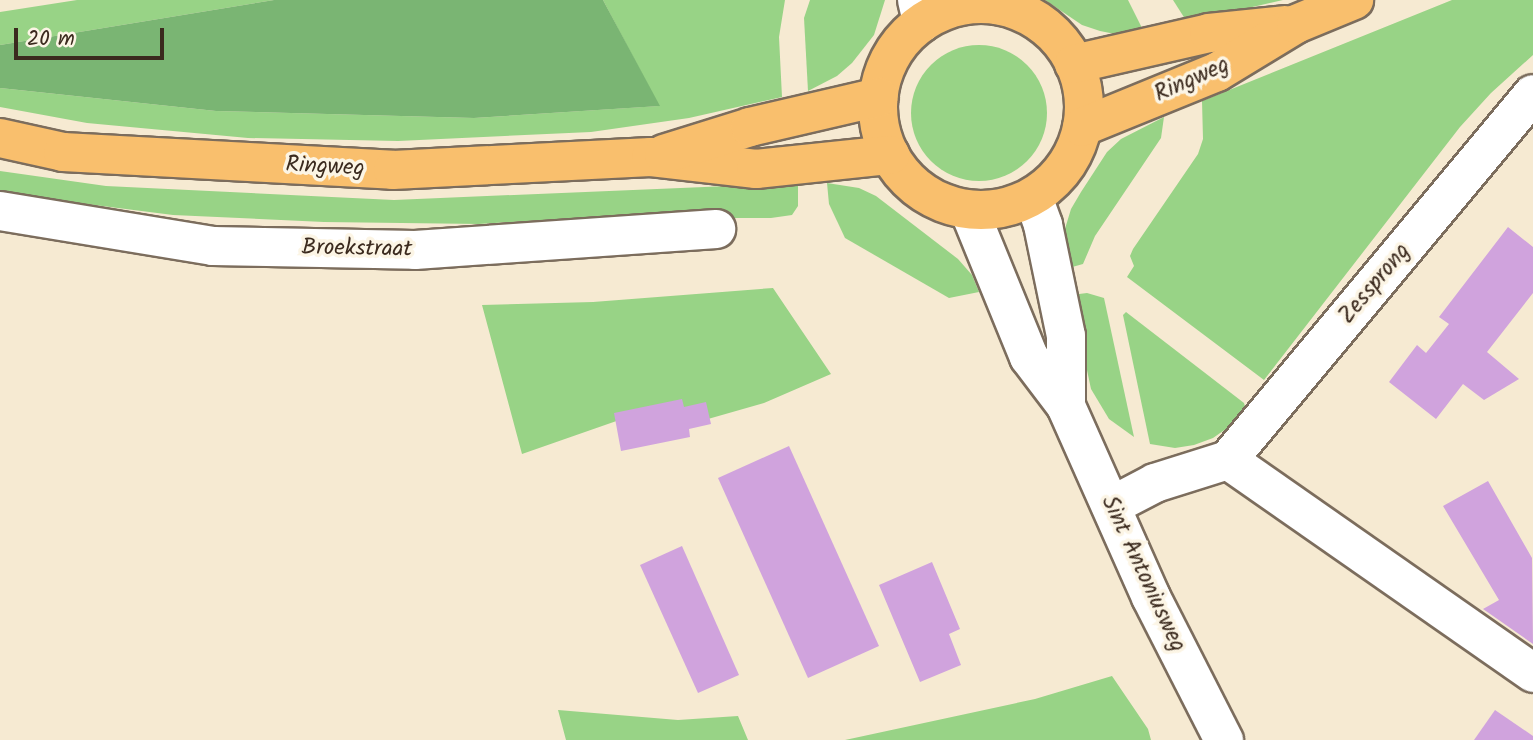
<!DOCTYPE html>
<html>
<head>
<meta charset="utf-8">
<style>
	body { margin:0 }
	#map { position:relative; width:1533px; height:740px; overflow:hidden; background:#f6ead2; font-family:Kalam,sans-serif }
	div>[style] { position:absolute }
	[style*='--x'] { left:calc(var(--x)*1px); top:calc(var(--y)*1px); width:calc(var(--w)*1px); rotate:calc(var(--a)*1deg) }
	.green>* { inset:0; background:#98d386 }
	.round { border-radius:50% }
	.forest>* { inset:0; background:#7ab573 }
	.building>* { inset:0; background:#d0a3dd }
	.roads { filter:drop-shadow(2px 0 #7c6d5d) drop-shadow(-2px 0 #7c6d5d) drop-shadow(0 2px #7c6d5d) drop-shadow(0 -2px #7c6d5d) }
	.minor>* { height:38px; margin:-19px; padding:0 19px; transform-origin:19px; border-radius:19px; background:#fff }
	.major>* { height:38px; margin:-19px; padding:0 19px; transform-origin:19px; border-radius:19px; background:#f9bf6d }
	.major>.ring { margin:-19px; padding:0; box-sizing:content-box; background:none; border:38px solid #f9bf6d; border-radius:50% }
	span { translate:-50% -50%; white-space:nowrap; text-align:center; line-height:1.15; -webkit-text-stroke:7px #fcf5e5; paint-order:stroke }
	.street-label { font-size:23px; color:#3b2a1e }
	.scale { position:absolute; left:14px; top:28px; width:150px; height:32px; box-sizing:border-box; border:4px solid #3b2a1e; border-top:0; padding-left:9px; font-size:21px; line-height:24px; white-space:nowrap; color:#3b2a1e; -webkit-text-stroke:5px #fcf5e5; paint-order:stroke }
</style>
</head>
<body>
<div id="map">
	<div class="green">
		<i style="clip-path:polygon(77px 0,274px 0,0 45px,0 12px)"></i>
		<i style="clip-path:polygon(603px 0,785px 0,779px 37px,782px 97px,689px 118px,591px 132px,398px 141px,248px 138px,87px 123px,0 107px,0 88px,216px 111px,474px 118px,659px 106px)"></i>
		<i style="clip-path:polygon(810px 0,885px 0,874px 35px,852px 63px,837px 76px,808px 91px,804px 18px)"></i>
		<i style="clip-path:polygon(1045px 0,1128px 0,1143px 30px,1115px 34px,1100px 31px,1082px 25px)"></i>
		<i style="clip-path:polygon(1173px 0,1283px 0,1187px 22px)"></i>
		<i style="clip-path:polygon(1452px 0,1533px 0,1533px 55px,1491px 93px,1460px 127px,1264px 380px,1127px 277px,1134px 266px,1130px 256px,1133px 249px,1198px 154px,1203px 139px,1202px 101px)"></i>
		<i class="round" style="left:911px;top:45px;width:136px;height:136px"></i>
		<i style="clip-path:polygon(1164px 117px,1161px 138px,1095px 236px,1083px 264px,1065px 269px,1061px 242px,1071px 209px,1081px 192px,1107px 152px,1121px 139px)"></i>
		<i style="clip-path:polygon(0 171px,106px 186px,394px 200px,798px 183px,798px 206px,792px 215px,771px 218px,716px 218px,714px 209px,479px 224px,324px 222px,173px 215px,0 193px)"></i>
		<i style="clip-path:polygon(827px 183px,859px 188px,876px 196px,958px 259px,972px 275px,979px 292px,949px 298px,845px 238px,829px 204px)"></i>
		<i style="clip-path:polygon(773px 288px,831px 374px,764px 403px,701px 421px,668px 403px,522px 454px,482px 305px,593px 302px)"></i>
		<i style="clip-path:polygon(1087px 293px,1104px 298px,1134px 437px,1109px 419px,1091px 389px,1071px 295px)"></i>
		<i style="clip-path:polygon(1126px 312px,1244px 403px,1246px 410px,1233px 424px,1213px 438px,1194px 445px,1175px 448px,1150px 444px,1123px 315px)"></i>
		<i style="clip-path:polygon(1112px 676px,1148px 729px,1151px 740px,845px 740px,1035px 699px)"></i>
		<i style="clip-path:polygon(558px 710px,678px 720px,738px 716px,748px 740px,566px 740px)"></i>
	</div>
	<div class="forest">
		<i style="clip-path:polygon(274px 0,603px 0,660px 106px,474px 118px,216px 111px,0 88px,0 45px)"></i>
	</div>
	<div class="building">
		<i style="clip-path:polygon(1508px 227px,1533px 247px,1533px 293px,1487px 352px,1519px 379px,1484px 400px,1463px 384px,1436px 419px,1389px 382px,1417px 345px,1426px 353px,1449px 324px,1439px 317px)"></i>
		<i style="clip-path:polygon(682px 399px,684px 407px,706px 402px,711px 424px,689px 429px,690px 437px,621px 451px,614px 413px)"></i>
		<i style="clip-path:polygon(789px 446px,879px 646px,808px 678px,718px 478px)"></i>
		<i style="clip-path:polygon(1488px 481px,1532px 558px,1533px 644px,1483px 609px,1499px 600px,1443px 506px)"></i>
		<i style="clip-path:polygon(682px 546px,739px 675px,698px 693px,640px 565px)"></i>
		<i style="clip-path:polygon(932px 562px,960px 629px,949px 634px,961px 665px,920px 682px,879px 585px)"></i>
		<i style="clip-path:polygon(1495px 710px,1533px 736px,1533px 740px,1474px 740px)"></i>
	</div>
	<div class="roads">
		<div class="minor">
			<i style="--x:917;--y:0;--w:23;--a:77"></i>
			<i style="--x:995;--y:0;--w:6;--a:59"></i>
			<i style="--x:1033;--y:197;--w:30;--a:70"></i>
			<i style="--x:1043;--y:225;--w:113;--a:78.3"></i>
			<i style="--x:1066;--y:336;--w:70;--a:90"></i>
			<i style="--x:969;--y:210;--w:159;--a:67.8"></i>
			<i style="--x:1029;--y:357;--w:61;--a:52.9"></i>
			<i style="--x:1066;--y:406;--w:209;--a:66"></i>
			<i style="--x:1151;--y:597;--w:161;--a:63"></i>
			<i style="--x:0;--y:211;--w:216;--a:9.3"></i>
			<i style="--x:213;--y:246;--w:202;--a:1.1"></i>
			<i style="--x:415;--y:250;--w:302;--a:-4"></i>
			<i style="--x:1228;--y:460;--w:372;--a:34.9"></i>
			<i style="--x:1111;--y:506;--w:50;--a:-27.6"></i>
			<i style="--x:1155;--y:483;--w:77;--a:-17.5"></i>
			<i style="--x:1228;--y:460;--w:476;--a:-50.2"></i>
		</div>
		<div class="major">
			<i class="ring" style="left:878px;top:4px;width:168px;height:168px"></i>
			<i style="--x:1074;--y:64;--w:139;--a:-12.9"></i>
			<i style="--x:1209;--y:33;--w:76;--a:-6"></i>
			<i style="--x:1082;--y:127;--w:146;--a:-22.2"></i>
			<i style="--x:1217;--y:72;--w:92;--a:-31.3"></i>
			<i style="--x:1296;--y:24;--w:63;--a:-22.5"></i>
			<i style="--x:0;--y:138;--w:65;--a:12.5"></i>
			<i style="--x:63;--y:152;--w:330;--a:3.1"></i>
			<i style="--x:393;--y:170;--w:258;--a:-2.9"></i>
			<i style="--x:651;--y:157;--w:106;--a:6.5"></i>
			<i style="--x:756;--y:169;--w:135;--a:-6"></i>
			<i style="--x:664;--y:154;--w:90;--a:-17.4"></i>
			<i style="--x:750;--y:127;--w:132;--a:-13.1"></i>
		</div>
	</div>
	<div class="street-label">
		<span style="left:1192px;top:80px;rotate:-24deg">Ringweg</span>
		<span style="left:325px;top:167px;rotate:3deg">Ringweg</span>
		<span style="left:357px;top:249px;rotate:1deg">Broekstraat</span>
		<span style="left:1375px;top:284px;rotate:-50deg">Zessprong</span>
		<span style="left:1143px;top:574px;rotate:65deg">Sint Antoniusweg</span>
	</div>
	<div class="scale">20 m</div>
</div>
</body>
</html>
